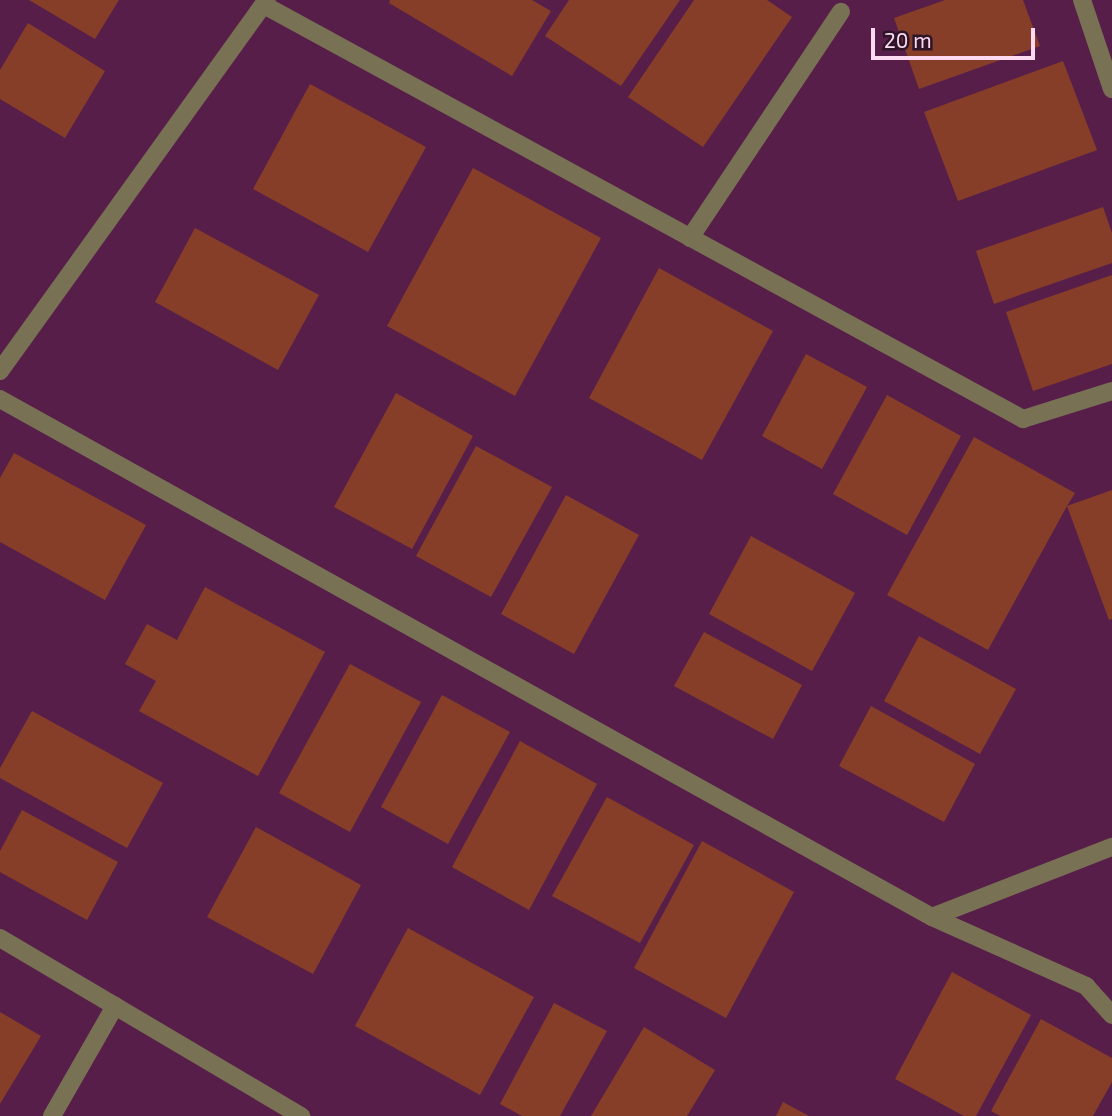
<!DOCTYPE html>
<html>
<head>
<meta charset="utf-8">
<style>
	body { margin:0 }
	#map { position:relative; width:1112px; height:1116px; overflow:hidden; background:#571e4a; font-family:"Exo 2",sans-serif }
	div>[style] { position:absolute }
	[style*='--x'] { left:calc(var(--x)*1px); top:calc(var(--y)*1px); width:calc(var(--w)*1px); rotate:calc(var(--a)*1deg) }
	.building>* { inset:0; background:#873e28 }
	.minor>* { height:18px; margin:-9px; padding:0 9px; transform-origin:9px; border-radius:9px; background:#787153 }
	span { translate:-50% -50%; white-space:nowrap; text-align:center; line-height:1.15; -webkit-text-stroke:5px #2e1527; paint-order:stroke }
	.scale { position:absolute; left:871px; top:28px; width:164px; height:32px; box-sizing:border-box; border:4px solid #fddaf2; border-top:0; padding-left:9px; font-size:21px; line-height:24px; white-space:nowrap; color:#fddaf2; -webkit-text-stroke:5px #2e1527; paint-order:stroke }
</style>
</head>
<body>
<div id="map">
	<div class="building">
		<i style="clip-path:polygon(29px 0,119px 0,95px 39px)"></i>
		<i style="clip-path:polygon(390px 0,532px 0,551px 11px,512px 76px,389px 3px)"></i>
		<i style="clip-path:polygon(569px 0,680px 0,621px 86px,545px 36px)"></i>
		<i style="clip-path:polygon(694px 0,767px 0,792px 17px,703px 147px,628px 97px)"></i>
		<i style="clip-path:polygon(945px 0,1023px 0,1040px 46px,919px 89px,894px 18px)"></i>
		<i style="clip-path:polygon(28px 23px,105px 71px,65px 138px,0 99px,0 70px)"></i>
		<i style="clip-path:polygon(1063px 61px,1097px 150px,958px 201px,924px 112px)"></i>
		<i style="clip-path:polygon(310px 84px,426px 147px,368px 252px,253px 189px)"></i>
		<i style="clip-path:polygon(473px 168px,601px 238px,515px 396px,387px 326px)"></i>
		<i style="clip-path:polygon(1103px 207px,1112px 233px,1112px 263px,994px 304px,976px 251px)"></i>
		<i style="clip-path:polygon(195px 228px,319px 295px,278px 370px,155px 302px)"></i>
		<i style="clip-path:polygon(659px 268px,773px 331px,702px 460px,589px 398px)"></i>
		<i style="clip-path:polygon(1112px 275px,1112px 364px,1033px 391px,1006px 312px)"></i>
		<i style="clip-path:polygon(806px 354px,867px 387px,822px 469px,762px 436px)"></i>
		<i style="clip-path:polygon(396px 393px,473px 436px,412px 549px,334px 507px)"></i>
		<i style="clip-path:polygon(887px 395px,961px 436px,907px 535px,833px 494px)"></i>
		<i style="clip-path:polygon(974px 437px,1075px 493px,1067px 506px,1112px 490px,1112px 619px,1109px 620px,1067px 506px,988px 650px,887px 595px)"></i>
		<i style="clip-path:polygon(476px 446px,552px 487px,491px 597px,416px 556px)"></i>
		<i style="clip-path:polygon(14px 453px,146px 525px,105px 600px,0 542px,0 478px)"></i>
		<i style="clip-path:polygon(566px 495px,639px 535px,574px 654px,501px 614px)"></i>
		<i style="clip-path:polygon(751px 536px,855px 593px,812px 671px,709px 614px)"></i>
		<i style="clip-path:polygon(205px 587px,325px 652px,258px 776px,139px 711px,156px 681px,125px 664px,147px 624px,177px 640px)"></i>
		<i style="clip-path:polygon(704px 632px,802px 685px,773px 739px,674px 686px)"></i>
		<i style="clip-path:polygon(919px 636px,1016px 689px,980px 754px,884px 701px)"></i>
		<i style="clip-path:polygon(350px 664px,421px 702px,350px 832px,279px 793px)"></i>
		<i style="clip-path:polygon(442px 695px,510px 732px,448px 844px,381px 807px)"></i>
		<i style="clip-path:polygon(871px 706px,975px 764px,944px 822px,839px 766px)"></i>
		<i style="clip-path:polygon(32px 711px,163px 783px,127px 848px,0 778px,0 768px)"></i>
		<i style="clip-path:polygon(520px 741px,597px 784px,529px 910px,452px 867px)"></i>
		<i style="clip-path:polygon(607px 797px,694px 845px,640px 943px,552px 896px)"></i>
		<i style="clip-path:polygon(22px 810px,118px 862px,87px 920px,0 872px,0 851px)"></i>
		<i style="clip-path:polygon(256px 827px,361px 885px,313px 974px,207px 917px)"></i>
		<i style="clip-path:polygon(702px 841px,794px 892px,726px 1018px,634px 968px)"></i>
		<i style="clip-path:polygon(408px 928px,534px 997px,480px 1095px,355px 1026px)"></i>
		<i style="clip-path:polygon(952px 972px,1031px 1015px,976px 1116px,964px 1116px,895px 1079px)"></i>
		<i style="clip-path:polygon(554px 1003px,607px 1031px,560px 1116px,522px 1116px,500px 1104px)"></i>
		<i style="clip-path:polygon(0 1012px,41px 1036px,0 1104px)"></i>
		<i style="clip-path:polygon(1041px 1019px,1112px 1058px,1112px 1082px,1093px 1116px,1000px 1116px,991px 1111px)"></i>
		<i style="clip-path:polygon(644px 1027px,715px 1070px,687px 1116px,591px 1116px)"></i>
		<i style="clip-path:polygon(783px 1102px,809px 1116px,776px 1116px)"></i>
	</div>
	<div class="minor">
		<i style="--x:1082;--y:0;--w:94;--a:71.4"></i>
		<i style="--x:264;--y:5;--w:865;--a:28.61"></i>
		<i style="--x:1023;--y:419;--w:93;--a:-17.5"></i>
		<i style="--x:690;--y:238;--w:272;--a:-56.3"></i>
		<i style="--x:0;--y:371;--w:457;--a:-54.3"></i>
		<i style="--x:0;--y:399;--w:1066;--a:29.07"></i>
		<i style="--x:932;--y:917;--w:169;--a:24.1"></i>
		<i style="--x:1086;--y:986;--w:39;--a:48"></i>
		<i style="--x:932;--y:917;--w:193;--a:-21.3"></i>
		<i style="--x:0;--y:938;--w:350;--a:30.6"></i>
		<i style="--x:52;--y:1116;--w:127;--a:-60.2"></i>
	</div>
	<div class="scale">20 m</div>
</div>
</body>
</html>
